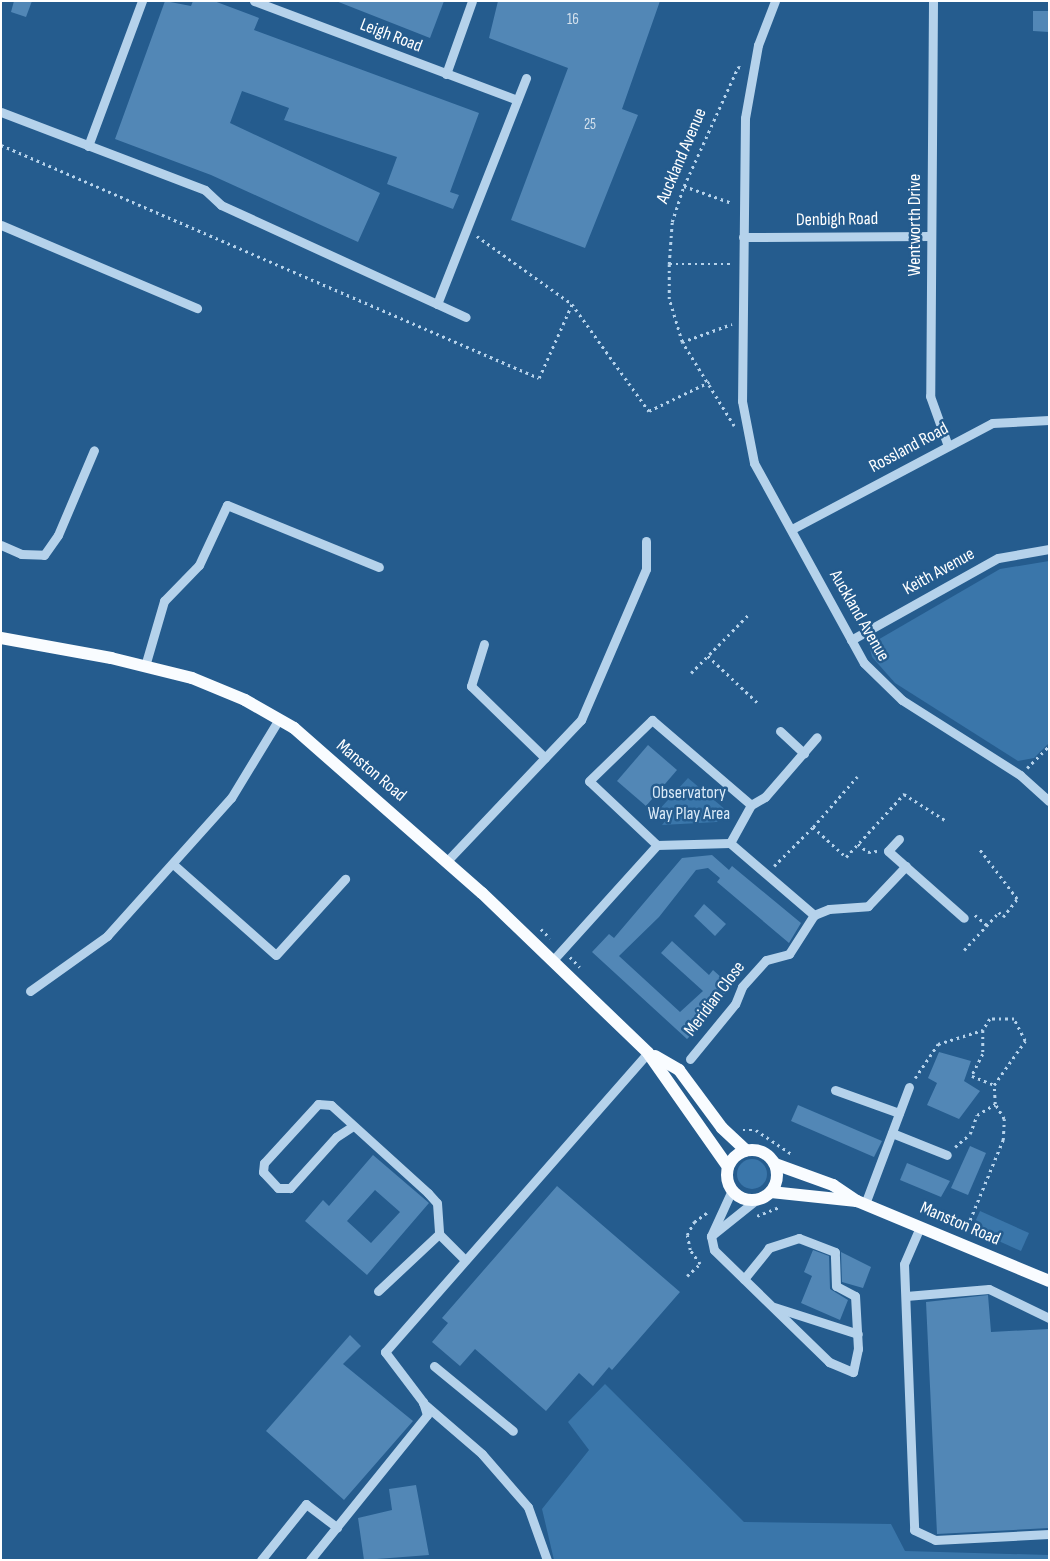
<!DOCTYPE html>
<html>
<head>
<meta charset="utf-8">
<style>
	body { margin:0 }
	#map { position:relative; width:1050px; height:1561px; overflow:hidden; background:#255c8e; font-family:"Sofia Sans Condensed",sans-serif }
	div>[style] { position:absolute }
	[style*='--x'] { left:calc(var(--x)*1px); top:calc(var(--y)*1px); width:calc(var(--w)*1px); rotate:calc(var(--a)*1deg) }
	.green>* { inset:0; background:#3a76aa }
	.round { border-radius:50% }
	.building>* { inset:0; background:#5287b6 }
	.path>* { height:2.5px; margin-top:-1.25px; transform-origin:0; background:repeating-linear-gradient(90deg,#b5d2eb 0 2.5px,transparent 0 6.5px) }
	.minor>* { height:9px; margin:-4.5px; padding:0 4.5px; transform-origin:4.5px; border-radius:4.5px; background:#b5d2eb }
	.major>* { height:12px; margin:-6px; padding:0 6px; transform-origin:6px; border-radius:6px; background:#f9fcff }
	.major>.ring { margin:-6px; padding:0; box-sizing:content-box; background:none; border:12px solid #f9fcff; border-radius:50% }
	span { translate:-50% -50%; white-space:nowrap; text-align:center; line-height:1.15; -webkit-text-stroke:5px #255c8e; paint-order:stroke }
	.number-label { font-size:15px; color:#d4e1ed }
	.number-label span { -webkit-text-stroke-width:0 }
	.street-label { font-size:18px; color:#fff }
	.park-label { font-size:18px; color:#daeaf8 }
	.frame { position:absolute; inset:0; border:2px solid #fff; pointer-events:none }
</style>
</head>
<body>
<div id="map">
	<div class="green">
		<i style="clip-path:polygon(1049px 561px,1049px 743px,1034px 758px,1018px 761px,895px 683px,872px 657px,869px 645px,1000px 569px)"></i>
		<i style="clip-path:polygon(688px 778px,727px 811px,717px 822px,662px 825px,666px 820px,657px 812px)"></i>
		<i class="round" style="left:737px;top:1159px;width:30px;height:30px"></i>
		<i style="clip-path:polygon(980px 1211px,1029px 1233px,1021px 1251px,972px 1229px)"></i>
		<i style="clip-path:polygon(605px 1384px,744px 1522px,891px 1524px,905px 1551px,1049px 1555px,1049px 1560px,554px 1560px,542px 1509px,589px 1450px,568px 1422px)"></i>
	</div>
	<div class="building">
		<i style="clip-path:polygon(14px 1px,32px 1px,26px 17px,11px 12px)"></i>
		<i style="clip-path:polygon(165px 1px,191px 6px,193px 1px,214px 1px,259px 18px,254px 30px,479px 113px,450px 192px,459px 195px,453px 209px,387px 184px,397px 157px,284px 120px,289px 108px,242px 91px,230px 123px,380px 193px,358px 242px,211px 175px,115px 139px)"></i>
		<i style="clip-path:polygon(336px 1px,444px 1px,430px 38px)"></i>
		<i style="clip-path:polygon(498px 1px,660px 1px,622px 109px,638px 115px,585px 248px,511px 220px,568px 68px,489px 38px)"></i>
		<i style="clip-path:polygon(1033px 11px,1049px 11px,1049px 32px,1033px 31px)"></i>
		<i style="clip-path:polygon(648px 745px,677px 770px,646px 806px,617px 781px)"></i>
		<i style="clip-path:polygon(712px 855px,729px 870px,732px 866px,801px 923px,789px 943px,717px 882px,720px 878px,708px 868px,696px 870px,659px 917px,619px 956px,680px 1012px,703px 991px,661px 953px,672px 941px,709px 975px,713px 970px,732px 987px,694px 1022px,699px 1027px,687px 1039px,592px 952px,609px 934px,614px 938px,682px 858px)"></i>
		<i style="clip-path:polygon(704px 904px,726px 924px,715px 936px,694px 916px)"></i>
		<i style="clip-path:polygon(939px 1052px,971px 1061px,964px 1081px,980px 1091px,959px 1119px,927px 1105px,937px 1083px,928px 1078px)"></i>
		<i style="clip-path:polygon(798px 1105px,882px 1141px,874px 1157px,791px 1121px)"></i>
		<i style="clip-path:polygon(970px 1146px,986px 1153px,968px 1195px,951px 1188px)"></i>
		<i style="clip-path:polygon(evenodd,373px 1155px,429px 1203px,367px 1275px,305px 1221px,323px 1200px,329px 1206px,373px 1155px,375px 1190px,400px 1212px,371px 1243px,347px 1221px,375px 1190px)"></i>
		<i style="clip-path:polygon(907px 1163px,950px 1181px,941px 1197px,900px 1180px)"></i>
		<i style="clip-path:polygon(557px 1186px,680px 1292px,612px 1370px,609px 1367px,593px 1386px,579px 1373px,546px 1411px,475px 1349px,460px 1366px,432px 1342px,448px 1323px,442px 1318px)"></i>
		<i style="clip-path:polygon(813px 1250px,829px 1256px,830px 1289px,848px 1300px,840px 1320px,801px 1303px,812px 1276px,804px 1272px)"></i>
		<i style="clip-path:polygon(841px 1252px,871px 1267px,863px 1288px,842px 1282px)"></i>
		<i style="clip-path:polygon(988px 1295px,991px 1332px,1049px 1329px,1049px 1528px,937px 1534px,926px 1302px)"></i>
		<i style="clip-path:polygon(350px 1335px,361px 1346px,343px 1364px,413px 1421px,344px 1500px,266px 1431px)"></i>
		<i style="clip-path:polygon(416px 1485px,429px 1555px,364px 1560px,358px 1518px,392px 1510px,389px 1489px)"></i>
	</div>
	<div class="path">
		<i style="--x:1;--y:145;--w:586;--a:23.42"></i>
		<i style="--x:539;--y:378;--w:81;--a:-66"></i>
		<i style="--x:684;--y:186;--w:51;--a:19.5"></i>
		<i style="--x:477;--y:236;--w:117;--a:35.6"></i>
		<i style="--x:572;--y:304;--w:132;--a:54.3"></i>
		<i style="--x:649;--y:411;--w:67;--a:-25.8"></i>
		<i style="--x:669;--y:264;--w:63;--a:0"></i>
		<i style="--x:682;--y:342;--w:53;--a:-19.8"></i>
		<i style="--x:734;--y:426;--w:99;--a:-121.8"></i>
		<i style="--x:682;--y:342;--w:45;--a:-106.8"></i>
		<i style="--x:669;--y:299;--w:35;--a:-90"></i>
		<i style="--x:669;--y:264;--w:42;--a:-85.9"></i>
		<i style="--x:672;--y:222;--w:38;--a:-72"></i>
		<i style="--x:684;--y:186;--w:131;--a:-65.6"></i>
		<i style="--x:738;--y:67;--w:5;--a:11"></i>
		<i style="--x:708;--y:656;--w:70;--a:43.3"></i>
		<i style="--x:691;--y:673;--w:83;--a:-45.5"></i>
		<i style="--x:1027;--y:768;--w:31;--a:-45"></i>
		<i style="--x:813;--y:827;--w:67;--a:-48.7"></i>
		<i style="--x:858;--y:844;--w:13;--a:39"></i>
		<i style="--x:868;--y:852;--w:9;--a:-6"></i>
		<i style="--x:774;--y:866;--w:55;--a:-45"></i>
		<i style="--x:813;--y:827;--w:45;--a:42.3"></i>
		<i style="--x:846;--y:857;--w:86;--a:-47.4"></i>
		<i style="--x:904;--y:794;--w:49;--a:32.4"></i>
		<i style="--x:975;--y:915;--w:16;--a:40"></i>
		<i style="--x:541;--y:929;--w:13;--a:45"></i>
		<i style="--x:964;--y:950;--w:52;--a:-47.4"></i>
		<i style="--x:999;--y:912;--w:6;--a:51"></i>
		<i style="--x:1003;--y:917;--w:23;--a:-52"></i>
		<i style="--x:1017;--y:899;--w:63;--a:-127.2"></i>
		<i style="--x:570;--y:957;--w:14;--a:45"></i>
		<i style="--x:915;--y:1078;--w:41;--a:-55.9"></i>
		<i style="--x:938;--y:1044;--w:47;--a:-17.3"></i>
		<i style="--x:743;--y:1130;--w:13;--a:0"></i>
		<i style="--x:756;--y:1130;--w:45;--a:34"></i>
		<i style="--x:955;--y:1147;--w:20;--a:-41"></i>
		<i style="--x:970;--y:1134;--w:20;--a:-70"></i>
		<i style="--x:977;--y:1115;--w:21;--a:-31"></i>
		<i style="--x:757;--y:1216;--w:24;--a:-22"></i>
		<i style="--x:965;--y:1232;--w:100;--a:-67.6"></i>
		<i style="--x:1003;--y:1140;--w:21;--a:-87"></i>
		<i style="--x:1004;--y:1119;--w:17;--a:-121"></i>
		<i style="--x:995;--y:1104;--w:19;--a:-93"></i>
		<i style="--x:994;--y:1085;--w:54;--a:-54.8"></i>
		<i style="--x:1025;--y:1041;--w:25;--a:-117"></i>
		<i style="--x:1014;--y:1019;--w:24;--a:180"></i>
		<i style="--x:990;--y:1019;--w:13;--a:122"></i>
		<i style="--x:983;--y:1030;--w:24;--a:90"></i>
		<i style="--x:983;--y:1054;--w:25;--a:117"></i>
		<i style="--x:972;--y:1076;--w:24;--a:22"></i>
		<i style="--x:687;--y:1276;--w:18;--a:-43"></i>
		<i style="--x:700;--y:1264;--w:17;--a:-126"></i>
		<i style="--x:690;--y:1250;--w:15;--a:-101"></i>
		<i style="--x:687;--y:1235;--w:15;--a:-62"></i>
		<i style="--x:694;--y:1222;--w:17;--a:-36"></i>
	</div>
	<div class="minor">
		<i style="--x:254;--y:1;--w:281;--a:20.6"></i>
		<i style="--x:775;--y:1;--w:47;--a:111.1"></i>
		<i style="--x:758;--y:45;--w:74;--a:100.1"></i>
		<i style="--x:745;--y:118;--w:283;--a:90.6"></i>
		<i style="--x:742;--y:401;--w:63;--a:79"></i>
		<i style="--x:754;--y:463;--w:228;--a:61.2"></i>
		<i style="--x:864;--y:663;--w:53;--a:44.2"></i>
		<i style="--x:902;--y:700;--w:140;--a:32.4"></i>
		<i style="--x:1020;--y:775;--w:39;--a:42"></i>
		<i style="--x:933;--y:1;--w:395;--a:90.4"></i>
		<i style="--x:930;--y:396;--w:53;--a:70.2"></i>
		<i style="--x:446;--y:74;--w:77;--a:-70.4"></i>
		<i style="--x:1;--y:112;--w:218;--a:20.9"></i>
		<i style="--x:205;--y:190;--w:22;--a:43"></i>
		<i style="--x:221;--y:205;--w:269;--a:24.6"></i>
		<i style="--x:88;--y:146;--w:155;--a:-69.6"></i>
		<i style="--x:1;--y:225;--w:213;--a:23"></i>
		<i style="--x:743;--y:237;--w:188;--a:-0.3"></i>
		<i style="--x:437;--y:304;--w:243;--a:-68.5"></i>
		<i style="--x:792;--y:529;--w:226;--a:-27.9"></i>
		<i style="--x:992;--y:423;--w:57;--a:-3"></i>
		<i style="--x:1;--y:545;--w:22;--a:24"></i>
		<i style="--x:21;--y:554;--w:23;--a:2"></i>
		<i style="--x:44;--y:555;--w:24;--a:-55"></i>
		<i style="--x:58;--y:535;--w:92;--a:-67"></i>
		<i style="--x:851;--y:640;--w:168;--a:-29.2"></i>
		<i style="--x:998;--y:558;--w:52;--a:-10"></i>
		<i style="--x:484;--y:644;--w:44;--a:107.2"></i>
		<i style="--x:471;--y:686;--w:103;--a:44.2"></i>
		<i style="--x:145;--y:666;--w:68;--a:-73.7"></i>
		<i style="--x:164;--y:601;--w:50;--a:-45.8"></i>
		<i style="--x:199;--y:565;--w:66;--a:-65"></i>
		<i style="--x:227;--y:505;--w:164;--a:22.2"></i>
		<i style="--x:780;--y:731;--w:33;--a:43"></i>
		<i style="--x:899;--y:839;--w:16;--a:133"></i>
		<i style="--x:888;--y:851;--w:101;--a:41.4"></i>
		<i style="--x:730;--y:843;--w:43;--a:-61.1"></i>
		<i style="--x:751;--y:805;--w:16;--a:-30"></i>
		<i style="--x:765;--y:797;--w:79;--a:-49.1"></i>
		<i style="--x:657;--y:845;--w:93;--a:-136.7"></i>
		<i style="--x:589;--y:781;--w:88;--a:-44.1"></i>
		<i style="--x:652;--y:720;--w:130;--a:40.6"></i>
		<i style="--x:447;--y:861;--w:195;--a:-46.5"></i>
		<i style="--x:581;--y:720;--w:164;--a:-66.7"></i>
		<i style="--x:646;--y:569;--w:28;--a:-90"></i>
		<i style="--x:173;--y:864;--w:137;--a:41.5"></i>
		<i style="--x:276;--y:955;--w:103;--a:-47.8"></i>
		<i style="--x:814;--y:915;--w:16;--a:-22"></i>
		<i style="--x:829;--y:909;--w:39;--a:-4"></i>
		<i style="--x:868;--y:906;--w:55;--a:-46.5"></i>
		<i style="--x:554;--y:959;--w:154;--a:-47.9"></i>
		<i style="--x:657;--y:845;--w:73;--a:-1.6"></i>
		<i style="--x:730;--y:843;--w:111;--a:40.6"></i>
		<i style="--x:814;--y:915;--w:46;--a:122.7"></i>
		<i style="--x:789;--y:954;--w:24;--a:165"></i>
		<i style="--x:766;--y:960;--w:36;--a:132"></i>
		<i style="--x:742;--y:987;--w:18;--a:112"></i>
		<i style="--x:735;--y:1004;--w:71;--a:129.3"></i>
		<i style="--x:30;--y:991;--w:95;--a:-35.5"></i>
		<i style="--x:107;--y:936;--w:186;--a:-48.1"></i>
		<i style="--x:231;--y:798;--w:92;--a:-58.7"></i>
		<i style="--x:835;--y:1090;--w:68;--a:19.8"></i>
		<i style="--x:353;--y:1126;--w:20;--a:147"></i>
		<i style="--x:336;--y:1137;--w:69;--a:132"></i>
		<i style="--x:290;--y:1188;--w:12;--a:180"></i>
		<i style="--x:278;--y:1188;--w:22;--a:-133"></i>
		<i style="--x:263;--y:1172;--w:9;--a:-84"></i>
		<i style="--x:264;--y:1163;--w:80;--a:-47.5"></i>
		<i style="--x:318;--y:1104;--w:13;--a:4"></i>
		<i style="--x:331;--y:1105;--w:131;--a:42.2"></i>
		<i style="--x:428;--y:1193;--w:13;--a:48"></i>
		<i style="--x:437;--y:1203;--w:31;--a:86"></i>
		<i style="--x:439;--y:1234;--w:37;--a:45"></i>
		<i style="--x:892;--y:1133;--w:59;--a:21.8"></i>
		<i style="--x:732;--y:1190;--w:51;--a:114.5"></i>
		<i style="--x:711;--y:1236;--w:14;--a:78"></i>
		<i style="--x:714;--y:1250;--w:161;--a:44.2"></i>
		<i style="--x:829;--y:1362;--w:26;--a:23"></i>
		<i style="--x:853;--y:1372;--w:24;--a:-78"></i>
		<i style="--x:858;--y:1349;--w:53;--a:-93.2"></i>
		<i style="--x:855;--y:1296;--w:21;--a:-152"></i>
		<i style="--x:836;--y:1286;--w:34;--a:-92"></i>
		<i style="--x:835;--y:1252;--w:39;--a:-159"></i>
		<i style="--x:799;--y:1238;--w:32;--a:162"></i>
		<i style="--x:769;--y:1248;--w:40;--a:129"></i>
		<i style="--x:865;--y:1204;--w:125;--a:-69.4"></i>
		<i style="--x:920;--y:1227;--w:40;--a:113.4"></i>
		<i style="--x:904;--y:1264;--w:266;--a:87.8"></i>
		<i style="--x:914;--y:1530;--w:23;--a:25"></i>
		<i style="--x:935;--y:1540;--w:114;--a:-3"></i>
		<i style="--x:711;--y:1236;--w:58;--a:-38.7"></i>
		<i style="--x:378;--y:1291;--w:83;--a:-43.1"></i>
		<i style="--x:906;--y:1296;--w:83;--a:-4.8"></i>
		<i style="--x:989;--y:1289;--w:67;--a:25.8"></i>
		<i style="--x:774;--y:1307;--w:88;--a:17.8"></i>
		<i style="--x:434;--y:1366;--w:102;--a:39.4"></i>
		<i style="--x:423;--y:1403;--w:78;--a:40.8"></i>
		<i style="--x:482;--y:1454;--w:70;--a:49"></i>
		<i style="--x:528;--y:1507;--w:56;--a:70.3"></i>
		<i style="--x:261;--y:1560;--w:72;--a:-51.2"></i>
		<i style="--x:306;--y:1504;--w:39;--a:37"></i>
		<i style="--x:310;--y:1560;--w:186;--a:-51.1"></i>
		<i style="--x:427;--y:1415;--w:14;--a:-107"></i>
		<i style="--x:423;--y:1402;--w:63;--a:-127.2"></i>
		<i style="--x:385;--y:1352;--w:398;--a:-48.7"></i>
	</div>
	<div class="major">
		<i style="--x:1;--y:638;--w:112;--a:10.3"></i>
		<i style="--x:111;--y:658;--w:83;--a:13.9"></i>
		<i style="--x:192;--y:678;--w:57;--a:22.5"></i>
		<i style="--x:245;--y:700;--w:56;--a:29.7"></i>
		<i style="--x:294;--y:728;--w:250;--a:41.3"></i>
		<i style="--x:482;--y:893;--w:231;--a:43.9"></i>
		<i style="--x:648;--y:1053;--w:139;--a:54.9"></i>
		<i style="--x:655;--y:1056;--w:28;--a:30"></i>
		<i style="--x:679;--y:1070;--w:72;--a:53.4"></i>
		<i style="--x:722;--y:1128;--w:33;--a:43"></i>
		<i class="ring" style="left:727px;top:1150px;width:38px;height:38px"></i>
		<i style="--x:775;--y:1164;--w:62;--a:19.9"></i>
		<i style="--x:833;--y:1185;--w:29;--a:34"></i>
		<i style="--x:857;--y:1201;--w:208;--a:22.6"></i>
		<i style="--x:771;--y:1192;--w:86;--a:6"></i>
	</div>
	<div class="number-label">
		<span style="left:573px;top:20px">16</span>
		<span style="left:590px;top:125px">25</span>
	</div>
	<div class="street-label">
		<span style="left:391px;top:36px;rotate:21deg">Leigh Road</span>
		<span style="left:682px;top:156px;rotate:-67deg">Auckland Avenue</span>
		<span style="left:837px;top:220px;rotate:-1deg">Denbigh Road</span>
		<span style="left:915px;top:225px;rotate:-90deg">Wentworth Drive</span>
		<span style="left:909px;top:448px;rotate:-28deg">Rossland Road</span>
		<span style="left:939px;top:572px;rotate:-29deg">Keith Avenue</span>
		<span style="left:859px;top:616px;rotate:60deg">Auckland Avenue</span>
		<span style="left:371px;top:771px;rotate:40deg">Manston Road</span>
		<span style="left:715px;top:999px;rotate:-53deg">Meridian Close</span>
		<span style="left:960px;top:1224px;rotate:23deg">Manston Road</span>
	</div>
	<div class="park-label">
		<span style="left:689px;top:804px">Observatory<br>Way Play Area</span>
	</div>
	<div class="frame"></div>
</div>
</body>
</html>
